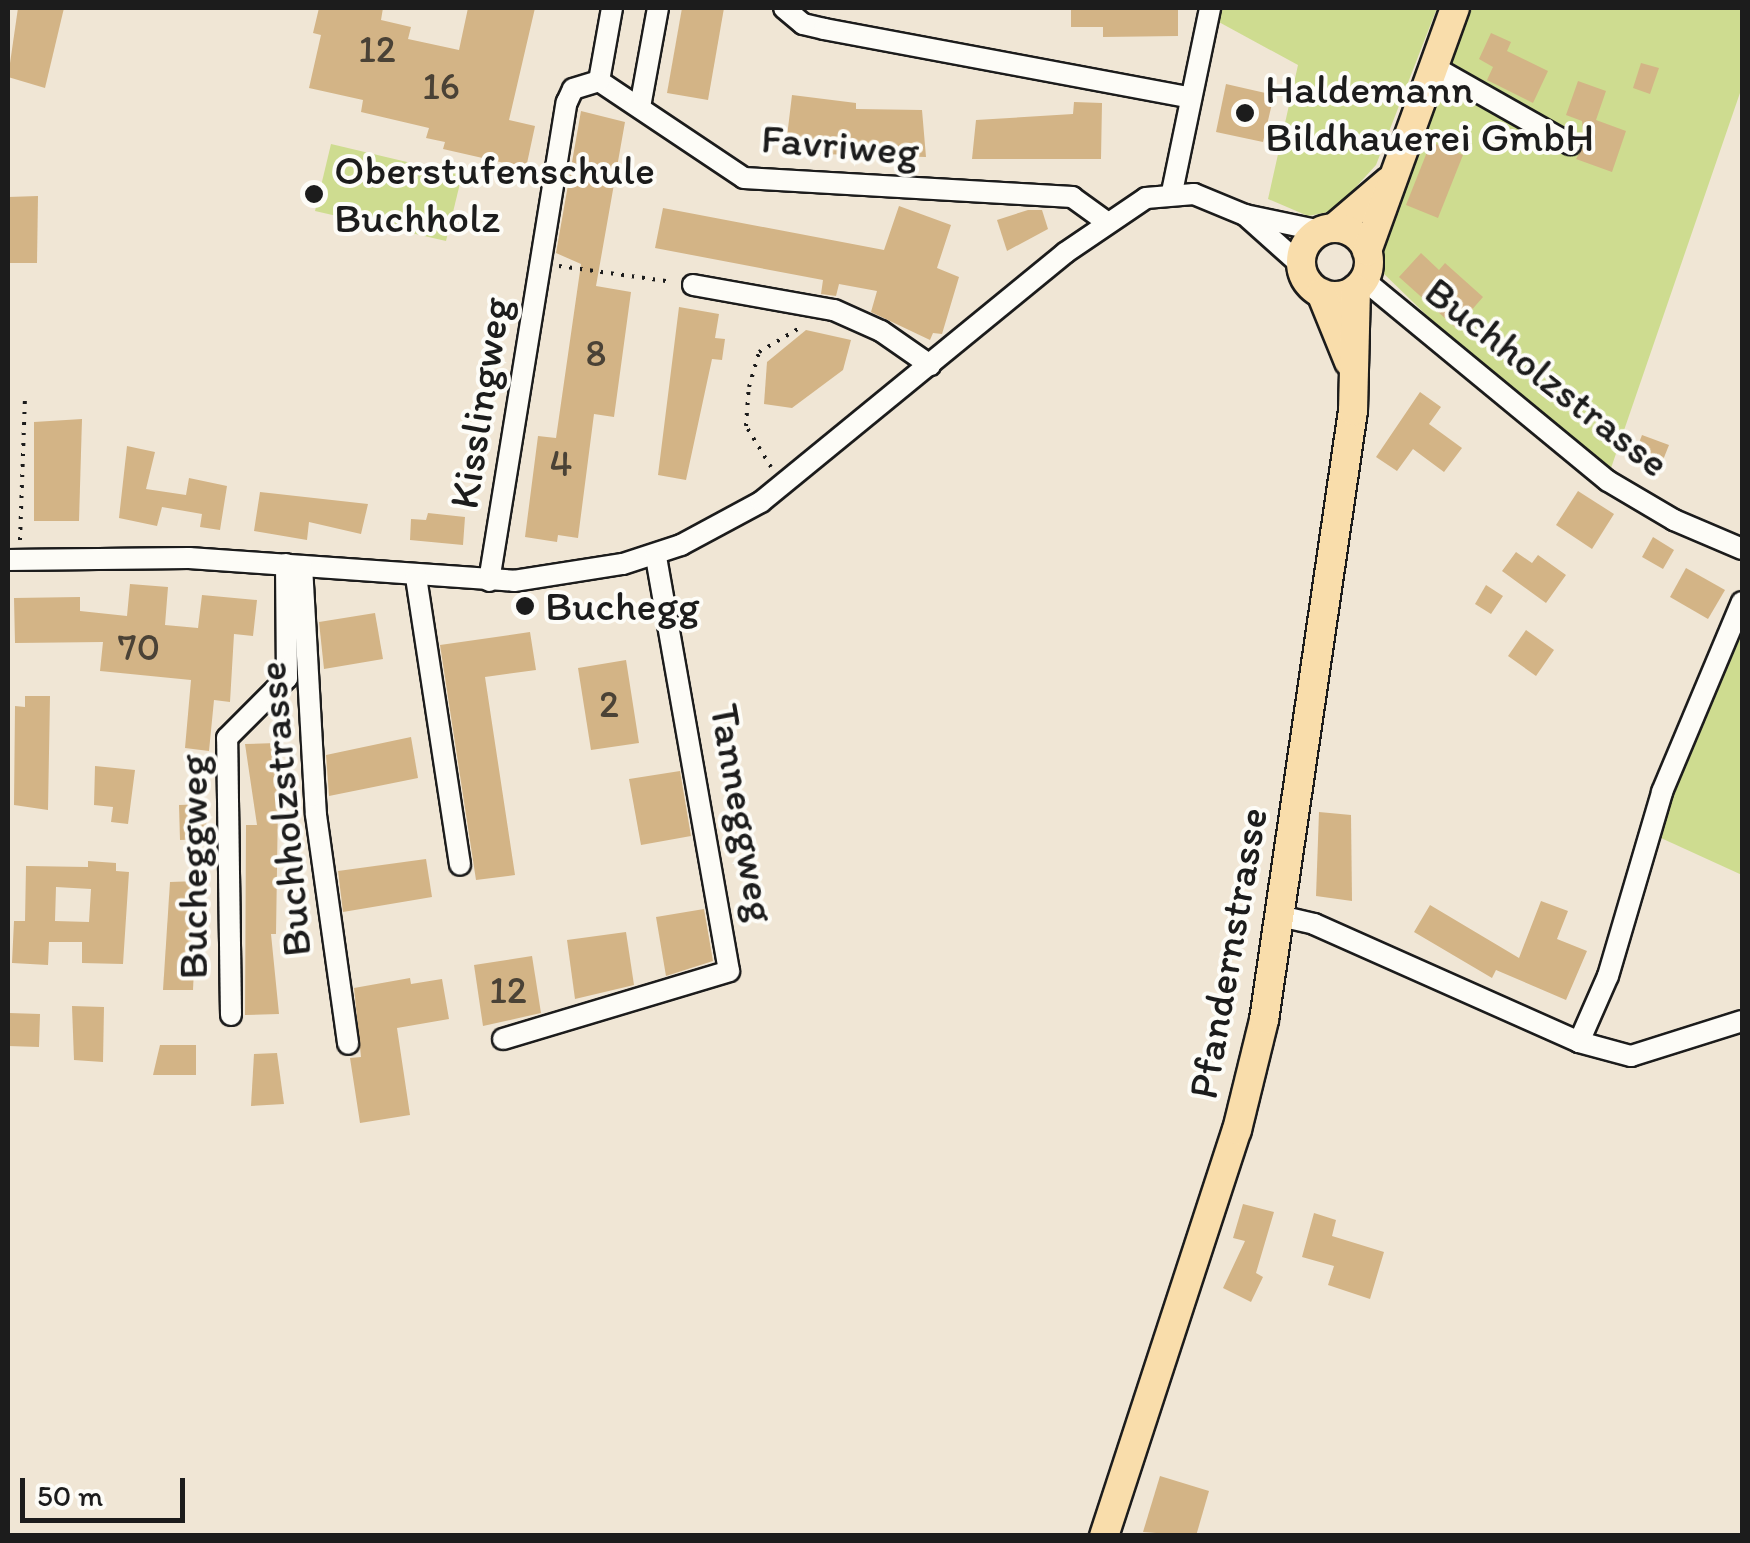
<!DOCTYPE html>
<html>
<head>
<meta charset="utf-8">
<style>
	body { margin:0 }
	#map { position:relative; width:1750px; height:1543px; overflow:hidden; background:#f0e6d5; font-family:Itim,sans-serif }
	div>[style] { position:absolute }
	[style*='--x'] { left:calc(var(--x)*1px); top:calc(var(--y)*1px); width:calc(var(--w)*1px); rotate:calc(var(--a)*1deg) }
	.green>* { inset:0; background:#cedc90 }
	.building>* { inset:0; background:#d3b486 }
	.path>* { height:4px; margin-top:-2px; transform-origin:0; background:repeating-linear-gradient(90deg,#1c1c1c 0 2.5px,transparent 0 10.5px) }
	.roads { filter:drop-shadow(2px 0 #1c1c1c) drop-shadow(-2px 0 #1c1c1c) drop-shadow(0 2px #1c1c1c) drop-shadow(0 -2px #1c1c1c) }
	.minor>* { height:20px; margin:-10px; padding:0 10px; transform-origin:10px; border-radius:10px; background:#fdfcf7 }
	.major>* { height:28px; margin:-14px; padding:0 14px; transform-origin:14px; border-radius:14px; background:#f9ddab }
	.major>.ring { margin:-14px; padding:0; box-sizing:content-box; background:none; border:28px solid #f9ddab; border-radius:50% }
	.dots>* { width:28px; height:28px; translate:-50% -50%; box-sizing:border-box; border:5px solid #fdfcf7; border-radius:50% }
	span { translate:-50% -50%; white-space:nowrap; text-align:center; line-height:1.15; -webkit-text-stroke:8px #fdfcf7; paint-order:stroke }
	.number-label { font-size:38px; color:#4a4236 }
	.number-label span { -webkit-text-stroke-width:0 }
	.poi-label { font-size:42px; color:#1c1c1c }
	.left { translate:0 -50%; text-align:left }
	.street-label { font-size:42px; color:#1c1c1c }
	.frame { position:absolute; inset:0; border:10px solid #1c1c1c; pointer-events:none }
	.scale { position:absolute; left:20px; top:1478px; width:165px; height:45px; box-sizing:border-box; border:5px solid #1c1c1c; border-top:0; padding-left:12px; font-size:30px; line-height:35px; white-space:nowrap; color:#1c1c1c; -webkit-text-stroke:8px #fdfcf7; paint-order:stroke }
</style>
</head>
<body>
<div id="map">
	<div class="green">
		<i style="clip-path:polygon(1219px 8px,1437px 8px,1376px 165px,1334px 211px,1308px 216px,1268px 199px,1298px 65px,1217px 21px)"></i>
		<i style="clip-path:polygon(1468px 8px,1742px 8px,1742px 87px,1609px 474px,1477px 364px,1382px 272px,1380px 245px)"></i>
		<i style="clip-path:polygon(331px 144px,462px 175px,446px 241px,315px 211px)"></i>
		<i style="clip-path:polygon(1742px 616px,1742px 875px,1650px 833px)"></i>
	</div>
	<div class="building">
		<i style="clip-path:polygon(18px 8px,64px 8px,45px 88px,8px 77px)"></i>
		<i style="clip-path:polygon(319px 8px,383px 8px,381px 20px,411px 27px,408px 39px,459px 50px,468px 8px,535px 8px,509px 120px,535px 126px,526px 168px,443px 149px,445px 142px,426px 138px,429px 128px,361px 112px,363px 100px,309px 88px,321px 35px,313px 33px)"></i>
		<i style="clip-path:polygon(682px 8px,724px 8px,708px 100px,667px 93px)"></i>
		<i style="clip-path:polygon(1071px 8px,1178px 8px,1178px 36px,1103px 37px,1103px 27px,1071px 27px)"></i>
		<i style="clip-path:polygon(1491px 33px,1511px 42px,1507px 51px,1548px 71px,1533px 103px,1487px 80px,1493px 67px,1479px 59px)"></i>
		<i style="clip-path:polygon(1641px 63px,1659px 68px,1650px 94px,1633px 88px)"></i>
		<i style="clip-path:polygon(1578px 81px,1606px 91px,1596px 120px,1626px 131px,1612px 172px,1576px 159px,1584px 145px,1582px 121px,1566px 115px)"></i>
		<i style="clip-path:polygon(1226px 84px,1274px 95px,1263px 142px,1216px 132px)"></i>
		<i style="clip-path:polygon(792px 95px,856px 103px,856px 109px,922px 110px,926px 157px,785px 153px)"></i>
		<i style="clip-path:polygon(1074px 102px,1102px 103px,1101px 159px,972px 159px,976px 120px,1073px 114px)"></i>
		<i style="clip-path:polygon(581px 111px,625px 122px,596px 286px,631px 292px,614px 417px,594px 414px,578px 538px,558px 535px,557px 542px,525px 537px,538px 436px,556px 438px,581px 264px,556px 253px)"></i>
		<i style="clip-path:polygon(1431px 142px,1463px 155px,1438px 218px,1406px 205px)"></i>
		<i style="clip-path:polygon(38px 196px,37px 263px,8px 263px,8px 197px)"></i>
		<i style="clip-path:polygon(899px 206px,951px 225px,937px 268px,959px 277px,942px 334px,933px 333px,930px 340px,871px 312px,877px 291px,839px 284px,836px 296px,821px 294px,823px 280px,655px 248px,663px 208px,884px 250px)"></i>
		<i style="clip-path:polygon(1028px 210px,1042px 210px,1048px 229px,1007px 251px,997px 220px)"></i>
		<i style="clip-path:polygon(1421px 253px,1439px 270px,1445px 263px,1483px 297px,1456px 328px,1399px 277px)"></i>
		<i style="clip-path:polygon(679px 307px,719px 314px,715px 338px,725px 339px,722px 360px,712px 359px,686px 480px,658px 475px)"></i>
		<i style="clip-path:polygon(806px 330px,851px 340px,843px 370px,792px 408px,764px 404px,767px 362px)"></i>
		<i style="clip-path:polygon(1420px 392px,1441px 407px,1429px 424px,1462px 448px,1444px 472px,1413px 449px,1397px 471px,1376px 457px)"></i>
		<i style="clip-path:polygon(82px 419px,79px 521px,34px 521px,34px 422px)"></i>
		<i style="clip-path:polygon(1642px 435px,1669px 445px,1659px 470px,1632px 461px)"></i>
		<i style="clip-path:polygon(127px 446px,155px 452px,146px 489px,186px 495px,189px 478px,227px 486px,220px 530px,200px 527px,202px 514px,162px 507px,157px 526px,119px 518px)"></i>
		<i style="clip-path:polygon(1578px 491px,1614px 514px,1592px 549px,1556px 525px)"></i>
		<i style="clip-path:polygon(260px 492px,368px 504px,361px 534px,309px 522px,307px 540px,254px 531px)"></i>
		<i style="clip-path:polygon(428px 513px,465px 517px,463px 545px,410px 540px,411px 519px,426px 520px)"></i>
		<i style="clip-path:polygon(1653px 537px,1674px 550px,1663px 569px,1642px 557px)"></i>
		<i style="clip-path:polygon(1516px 552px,1532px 563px,1538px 555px,1566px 575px,1546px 603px,1502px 571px)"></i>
		<i style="clip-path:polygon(1686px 568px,1725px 590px,1708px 619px,1670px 597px)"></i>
		<i style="clip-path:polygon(130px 584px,168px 587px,165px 625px,198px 628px,202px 595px,257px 600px,253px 636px,234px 634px,230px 702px,214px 700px,209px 751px,185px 748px,191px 680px,100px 671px,103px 642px,15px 643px,14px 598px,80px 597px,80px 611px,127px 616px)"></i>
		<i style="clip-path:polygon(1486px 585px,1503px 596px,1491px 614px,1475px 604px)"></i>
		<i style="clip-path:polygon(375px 613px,383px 659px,324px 669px,319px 622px)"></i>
		<i style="clip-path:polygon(1526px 630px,1554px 650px,1536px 676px,1508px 656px)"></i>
		<i style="clip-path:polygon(530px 632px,536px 670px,485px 677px,515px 875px,476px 880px,440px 645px)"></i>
		<i style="clip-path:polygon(626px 660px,639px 743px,591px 750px,578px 668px)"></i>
		<i style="clip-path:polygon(25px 696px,50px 696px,48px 810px,14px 805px,15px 706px,25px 707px)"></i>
		<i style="clip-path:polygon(411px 737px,418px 778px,329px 796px,326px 755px)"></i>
		<i style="clip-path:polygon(277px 743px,288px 798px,278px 803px,276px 934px,271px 934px,279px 1014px,245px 1015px,246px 825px,257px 825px,245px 744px)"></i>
		<i style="clip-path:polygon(95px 766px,135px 770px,128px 824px,111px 822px,113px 807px,94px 805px)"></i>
		<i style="clip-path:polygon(680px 771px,691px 836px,641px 845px,629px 779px)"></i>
		<i style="clip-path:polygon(206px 804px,207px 839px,180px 840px,179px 805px)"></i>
		<i style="clip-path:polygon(1319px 812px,1351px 815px,1352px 901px,1316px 896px)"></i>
		<i style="clip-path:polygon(426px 859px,432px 897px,343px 912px,338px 871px)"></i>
		<i style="clip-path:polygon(evenodd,88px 861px,116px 863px,116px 871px,129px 872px,123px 964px,82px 963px,82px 942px,49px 942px,48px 965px,12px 963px,14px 921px,25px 921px,26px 866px,88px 867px,88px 861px,56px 887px,91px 889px,89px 922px,55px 921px,56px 887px)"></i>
		<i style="clip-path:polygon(198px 881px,193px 990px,163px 990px,170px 882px)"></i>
		<i style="clip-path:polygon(1541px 901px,1568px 911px,1557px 939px,1587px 951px,1566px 1000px,1496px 970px,1492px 978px,1414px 932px,1430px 905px,1519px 958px)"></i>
		<i style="clip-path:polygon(704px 909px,713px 961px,666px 976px,656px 917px)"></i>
		<i style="clip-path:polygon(626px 932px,634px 985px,575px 999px,567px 940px)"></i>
		<i style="clip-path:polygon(532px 956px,541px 1013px,483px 1026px,474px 965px)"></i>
		<i style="clip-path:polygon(410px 978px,411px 984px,442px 979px,449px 1019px,397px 1028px,410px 1115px,360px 1123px,350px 1058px,361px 1057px,354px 988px)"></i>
		<i style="clip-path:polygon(72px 1006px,104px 1007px,103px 1062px,74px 1060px)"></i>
		<i style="clip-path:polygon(9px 1013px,40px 1014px,39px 1047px,8px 1046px)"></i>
		<i style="clip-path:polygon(160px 1045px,196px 1045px,196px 1075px,153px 1075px)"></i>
		<i style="clip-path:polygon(277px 1053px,284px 1104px,251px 1106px,254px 1054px)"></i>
		<i style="clip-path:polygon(1243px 1204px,1274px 1212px,1256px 1273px,1263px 1277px,1251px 1302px,1223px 1288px,1245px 1241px,1233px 1238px)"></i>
		<i style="clip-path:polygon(1314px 1213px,1336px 1220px,1332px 1236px,1384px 1252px,1370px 1299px,1328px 1285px,1334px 1266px,1302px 1257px)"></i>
		<i style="clip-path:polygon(1160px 1476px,1209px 1491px,1196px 1536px,1143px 1532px)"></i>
	</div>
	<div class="path">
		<i style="--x:559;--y:266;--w:115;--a:8"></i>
		<i style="--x:771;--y:467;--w:48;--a:-121.4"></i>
		<i style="--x:746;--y:426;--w:39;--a:-86"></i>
		<i style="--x:749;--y:387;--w:36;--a:-74"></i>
		<i style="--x:759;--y:352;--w:51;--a:-30.6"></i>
		<i style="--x:20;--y:540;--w:142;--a:-88"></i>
	</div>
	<div class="roads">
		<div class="minor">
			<i style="--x:784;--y:8;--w:25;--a:40"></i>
			<i style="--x:803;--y:24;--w:22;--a:13"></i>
			<i style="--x:824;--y:29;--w:371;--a:10.6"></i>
			<i style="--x:1432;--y:66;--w:159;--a:29.5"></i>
			<i style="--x:599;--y:81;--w:174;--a:33.8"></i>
			<i style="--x:744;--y:178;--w:329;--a:3.3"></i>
			<i style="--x:1072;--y:197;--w:44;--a:35.8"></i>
			<i style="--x:599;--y:81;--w:74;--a:-79.9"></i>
			<i style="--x:640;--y:107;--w:101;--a:-79.7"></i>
			<i style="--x:1172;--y:192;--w:188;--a:-78.3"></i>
			<i style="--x:1245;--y:215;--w:76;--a:41.8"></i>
			<i style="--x:1364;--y:280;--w:316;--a:39.5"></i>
			<i style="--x:1608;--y:481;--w:77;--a:30.6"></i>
			<i style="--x:1674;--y:520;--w:74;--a:23.1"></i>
			<i style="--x:693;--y:285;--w:143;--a:10.1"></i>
			<i style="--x:834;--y:310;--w:51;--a:24.1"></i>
			<i style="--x:881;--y:331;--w:60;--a:34.8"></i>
			<i style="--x:8;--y:560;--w:181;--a:-0.6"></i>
			<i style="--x:189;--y:558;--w:326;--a:4"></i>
			<i style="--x:514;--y:581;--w:110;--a:-8.9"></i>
			<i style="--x:623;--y:564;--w:61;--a:-18.1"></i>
			<i style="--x:681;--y:545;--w:91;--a:-28.3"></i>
			<i style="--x:761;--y:502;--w:393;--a:-39.3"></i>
			<i style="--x:1065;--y:253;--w:98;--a:-34.2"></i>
			<i style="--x:1146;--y:198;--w:48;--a:-4.8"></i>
			<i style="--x:1194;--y:194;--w:55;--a:22.4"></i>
			<i style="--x:1245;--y:215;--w:78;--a:11.9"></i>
			<i style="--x:302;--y:566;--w:249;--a:86.8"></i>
			<i style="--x:316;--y:815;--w:231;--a:82"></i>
			<i style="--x:416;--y:577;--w:291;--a:81.3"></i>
			<i style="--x:489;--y:581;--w:485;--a:-80.8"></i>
			<i style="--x:567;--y:102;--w:14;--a:-65"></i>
			<i style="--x:573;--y:89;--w:27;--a:-17"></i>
			<i style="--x:1280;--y:916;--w:35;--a:13"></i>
			<i style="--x:1314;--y:924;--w:290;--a:24"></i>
			<i style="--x:1579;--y:1042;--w:54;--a:15.1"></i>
			<i style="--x:1631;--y:1056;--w:116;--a:-17.5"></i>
			<i style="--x:231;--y:1015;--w:277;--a:-90.8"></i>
			<i style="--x:227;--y:738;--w:85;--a:-45"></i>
			<i style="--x:287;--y:678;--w:114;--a:-90.5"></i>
			<i style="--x:503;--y:1039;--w:236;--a:-16.7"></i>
			<i style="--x:729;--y:971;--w:422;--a:-100"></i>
			<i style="--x:1579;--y:1042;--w:72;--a:-66.3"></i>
			<i style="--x:1608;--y:976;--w:192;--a:-73.6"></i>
			<i style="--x:1662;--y:792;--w:206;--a:-67.2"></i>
		</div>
		<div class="major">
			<i style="--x:1334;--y:228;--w:72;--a:-40.5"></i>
			<i class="ring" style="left:1301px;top:228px;width:40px;height:40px"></i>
			<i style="--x:1367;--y:251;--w:258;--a:-70.1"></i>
			<i style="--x:1321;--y:293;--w:74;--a:67.9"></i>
			<i style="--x:1104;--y:1536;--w:427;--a:-71.9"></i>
			<i style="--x:1237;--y:1130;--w:113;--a:-76.2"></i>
			<i style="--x:1264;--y:1020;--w:615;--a:-81.69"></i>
			<i style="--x:1353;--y:411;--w:122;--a:-88.6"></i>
		</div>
	</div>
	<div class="dots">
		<i style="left:1245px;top:113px;background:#1c1c1c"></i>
		<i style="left:314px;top:194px;background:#1c1c1c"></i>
		<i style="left:525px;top:606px;background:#1c1c1c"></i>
	</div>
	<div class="number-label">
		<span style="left:377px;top:50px">12</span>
		<span style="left:441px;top:87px">16</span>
		<span style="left:596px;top:354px">8</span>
		<span style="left:561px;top:464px">4</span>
		<span style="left:139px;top:648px">70</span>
		<span style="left:609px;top:705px">2</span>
		<span style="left:508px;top:991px">12</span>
	</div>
	<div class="poi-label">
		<span class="left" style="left:1265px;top:113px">Haldemann<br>Bildhauerei GmbH</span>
		<span class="left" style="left:334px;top:194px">Oberstufenschule<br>Buchholz</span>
		<span class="left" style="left:545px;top:606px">Buchegg</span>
	</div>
	<div class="street-label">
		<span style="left:840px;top:145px;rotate:5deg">Favriweg</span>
		<span style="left:1547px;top:377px;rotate:38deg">Buchholzstrasse</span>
		<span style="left:480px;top:403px;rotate:-81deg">Kisslingweg</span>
		<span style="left:284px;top:809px;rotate:-95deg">Buchholzstrasse</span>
		<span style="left:743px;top:813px;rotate:80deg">Tanneggweg</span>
		<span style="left:193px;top:867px;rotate:-90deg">Bucheggweg</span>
		<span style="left:1228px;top:953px;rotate:-80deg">Pfandernstrasse</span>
	</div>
	<div class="frame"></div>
	<div class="scale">50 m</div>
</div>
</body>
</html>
